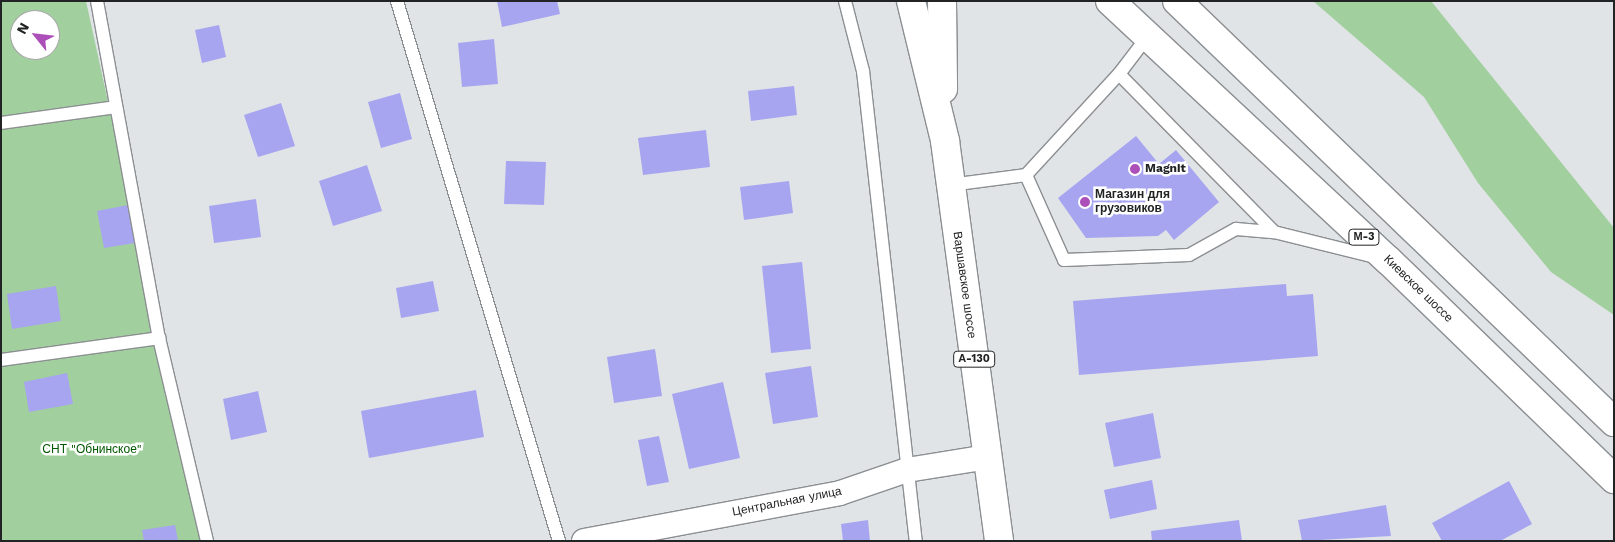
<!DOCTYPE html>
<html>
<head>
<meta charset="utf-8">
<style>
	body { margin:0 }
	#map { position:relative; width:1615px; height:542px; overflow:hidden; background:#e0e4e7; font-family:"Work Sans",sans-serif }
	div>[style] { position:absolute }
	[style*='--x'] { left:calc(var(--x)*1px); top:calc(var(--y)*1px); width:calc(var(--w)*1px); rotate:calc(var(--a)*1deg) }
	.green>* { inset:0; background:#a1cf9d }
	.building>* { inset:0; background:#a8a5f0 }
	.roads { filter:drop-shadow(1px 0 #8c8f92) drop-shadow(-1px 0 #8c8f92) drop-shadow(0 1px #8c8f92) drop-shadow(0 -1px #8c8f92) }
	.lane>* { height:12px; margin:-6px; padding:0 6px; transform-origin:6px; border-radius:6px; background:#fff }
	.street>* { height:24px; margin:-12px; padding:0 12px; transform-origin:12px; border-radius:12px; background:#fff }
	.primary>* { height:28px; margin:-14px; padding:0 14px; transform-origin:14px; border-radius:14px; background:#fff }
	.highway>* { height:28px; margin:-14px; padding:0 14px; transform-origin:14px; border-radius:14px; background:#fff }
	.dots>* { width:14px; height:14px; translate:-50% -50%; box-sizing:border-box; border:2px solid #fff; border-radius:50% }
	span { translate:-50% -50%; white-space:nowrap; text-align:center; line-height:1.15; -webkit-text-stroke:5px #fff; paint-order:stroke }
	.shield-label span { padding:1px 4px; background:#fff; border:1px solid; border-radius:4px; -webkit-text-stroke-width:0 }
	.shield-label { font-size:11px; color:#222324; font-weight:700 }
	.poi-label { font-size:12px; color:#222324; font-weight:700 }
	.left { translate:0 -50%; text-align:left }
	.street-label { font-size:12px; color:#222324 }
	.park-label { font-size:12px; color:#005800 }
	.frame { position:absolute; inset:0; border:2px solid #222324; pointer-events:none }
	.north { position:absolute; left:10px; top:10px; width:50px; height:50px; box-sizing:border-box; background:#fff; border:1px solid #a7a7a7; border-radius:50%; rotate:299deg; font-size:14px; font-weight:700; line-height:20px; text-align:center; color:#222324 }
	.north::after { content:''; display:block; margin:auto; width:18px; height:22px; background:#ac4fb9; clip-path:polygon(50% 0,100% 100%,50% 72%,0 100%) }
</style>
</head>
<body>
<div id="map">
	<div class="green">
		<i style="clip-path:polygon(evenodd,1px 1px,86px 1px,204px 541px,1px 541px,1px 1px,20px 20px,50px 20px,50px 50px,20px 50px,20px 20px)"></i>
		<i style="clip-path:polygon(1313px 1px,1431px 1px,1614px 228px,1614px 315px,1551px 272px,1478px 183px,1424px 97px)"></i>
	</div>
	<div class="building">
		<i style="clip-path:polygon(497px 1px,557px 1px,560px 14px,502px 27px)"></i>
		<i style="clip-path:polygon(219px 25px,226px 57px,202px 63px,195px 30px)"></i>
		<i style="clip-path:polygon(494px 39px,498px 84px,462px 87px,458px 43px)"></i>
		<i style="clip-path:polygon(794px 86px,797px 115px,751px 121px,748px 91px)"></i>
		<i style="clip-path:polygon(400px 93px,412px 139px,381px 148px,368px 102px)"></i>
		<i style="clip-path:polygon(281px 103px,295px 146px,258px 157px,244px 115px)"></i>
		<i style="clip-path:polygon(706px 130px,710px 167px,643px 175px,638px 138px)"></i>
		<i style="clip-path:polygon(1136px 136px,1159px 164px,1176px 150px,1219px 202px,1174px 240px,1166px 230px,1158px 236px,1086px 238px,1058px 198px)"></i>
		<i style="clip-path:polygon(506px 161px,546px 162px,544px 205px,504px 204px)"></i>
		<i style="clip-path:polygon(367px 165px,382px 211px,333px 226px,319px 181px)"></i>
		<i style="clip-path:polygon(789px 181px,793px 213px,744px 220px,740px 187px)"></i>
		<i style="clip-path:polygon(256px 199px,261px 237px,214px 243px,209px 206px)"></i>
		<i style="clip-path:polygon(128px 205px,135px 243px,104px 248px,97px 211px)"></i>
		<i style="clip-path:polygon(802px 262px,811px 349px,771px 353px,762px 266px)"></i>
		<i style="clip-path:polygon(433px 281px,439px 311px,401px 318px,396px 288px)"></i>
		<i style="clip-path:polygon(1286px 284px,1287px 296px,1313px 294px,1318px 356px,1079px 375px,1073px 301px)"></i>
		<i style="clip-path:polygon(56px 286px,61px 321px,12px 329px,7px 294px)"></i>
		<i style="clip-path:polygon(655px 349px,662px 396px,614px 403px,607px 357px)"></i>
		<i style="clip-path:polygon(811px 366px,818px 417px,773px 424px,765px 373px)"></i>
		<i style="clip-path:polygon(67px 373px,73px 404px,29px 412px,24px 382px)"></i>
		<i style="clip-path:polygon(723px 382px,740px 458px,689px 469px,672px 394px)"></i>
		<i style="clip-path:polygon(476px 390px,484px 437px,369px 458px,361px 411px)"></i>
		<i style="clip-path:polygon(258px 391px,267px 432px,231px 440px,223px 399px)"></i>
		<i style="clip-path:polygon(1153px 413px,1161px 458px,1114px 467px,1105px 423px)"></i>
		<i style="clip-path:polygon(659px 436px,669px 482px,647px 486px,638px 440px)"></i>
		<i style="clip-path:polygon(1152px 480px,1157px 509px,1110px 519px,1104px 490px)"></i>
		<i style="clip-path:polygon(1509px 481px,1532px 524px,1500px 541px,1442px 541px,1432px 523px)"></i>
		<i style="clip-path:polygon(1386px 505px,1391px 536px,1302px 541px,1298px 520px)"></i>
		<i style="clip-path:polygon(868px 520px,870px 541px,843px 541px,841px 524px)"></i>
		<i style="clip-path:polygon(1239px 520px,1242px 541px,1152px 541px,1151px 531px)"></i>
		<i style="clip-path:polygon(175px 525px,178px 541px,144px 541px,142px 530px)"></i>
	</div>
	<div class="roads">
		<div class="lane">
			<i style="--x:97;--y:1;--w:343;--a:79.6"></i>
			<i style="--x:159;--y:338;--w:209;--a:76.7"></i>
			<i style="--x:397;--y:1;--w:564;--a:73.3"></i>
			<i style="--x:845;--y:1;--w:72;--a:75.6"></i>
			<i style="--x:863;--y:71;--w:473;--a:83.6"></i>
			<i style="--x:1119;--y:74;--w:221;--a:45.5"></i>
			<i style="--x:1;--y:123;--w:116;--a:-7.9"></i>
			<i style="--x:1026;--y:175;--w:93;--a:65.9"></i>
			<i style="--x:1064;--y:260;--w:125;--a:-2.3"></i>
			<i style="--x:1189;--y:255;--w:54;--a:-29"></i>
			<i style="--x:1236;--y:229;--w:38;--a:5"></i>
			<i style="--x:1274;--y:232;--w:104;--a:13.9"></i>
			<i style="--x:950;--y:185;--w:77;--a:-7.5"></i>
			<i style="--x:1026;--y:175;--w:137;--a:-47.4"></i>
			<i style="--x:1119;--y:74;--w:48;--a:-52.7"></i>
			<i style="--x:1;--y:360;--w:160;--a:-7.9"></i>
		</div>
		<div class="street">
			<i style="--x:584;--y:541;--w:260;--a:-10.6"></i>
			<i style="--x:840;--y:493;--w:71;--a:-18.9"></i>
			<i style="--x:907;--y:470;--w:81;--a:-9.2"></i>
		</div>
		<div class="primary">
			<i style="--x:911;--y:1;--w:144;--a:76.3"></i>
			<i style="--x:945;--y:141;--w:404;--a:82.3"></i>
			<i style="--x:942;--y:1;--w:88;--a:89.3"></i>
		</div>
		<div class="highway">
			<i style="--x:1110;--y:1;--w:380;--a:43"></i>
			<i style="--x:1388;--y:260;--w:315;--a:44.1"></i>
			<i style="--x:1177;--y:1;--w:607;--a:43.93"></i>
		</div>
	</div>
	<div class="dots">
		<i style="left:1135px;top:169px;background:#ac4fb9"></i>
		<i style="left:1085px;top:202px;background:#ac4fb9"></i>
	</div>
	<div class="shield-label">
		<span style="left:1364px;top:237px">М-3</span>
		<span style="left:974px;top:359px">А-130</span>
	</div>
	<div class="poi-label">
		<span class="left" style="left:1145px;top:169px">Magnit</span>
		<span class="left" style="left:1095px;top:202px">Магазин для<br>грузовиков</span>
	</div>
	<div class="street-label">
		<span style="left:964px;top:285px;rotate:82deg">Варшавское шоссе</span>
		<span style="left:1418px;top:289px;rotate:44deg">Киевское шоссе</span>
		<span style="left:787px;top:502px;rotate:-11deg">Центральная улица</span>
	</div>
	<div class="park-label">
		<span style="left:92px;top:450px">СНТ "Обнинское"</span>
	</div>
	<div class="frame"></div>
	<div class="north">N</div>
</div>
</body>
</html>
